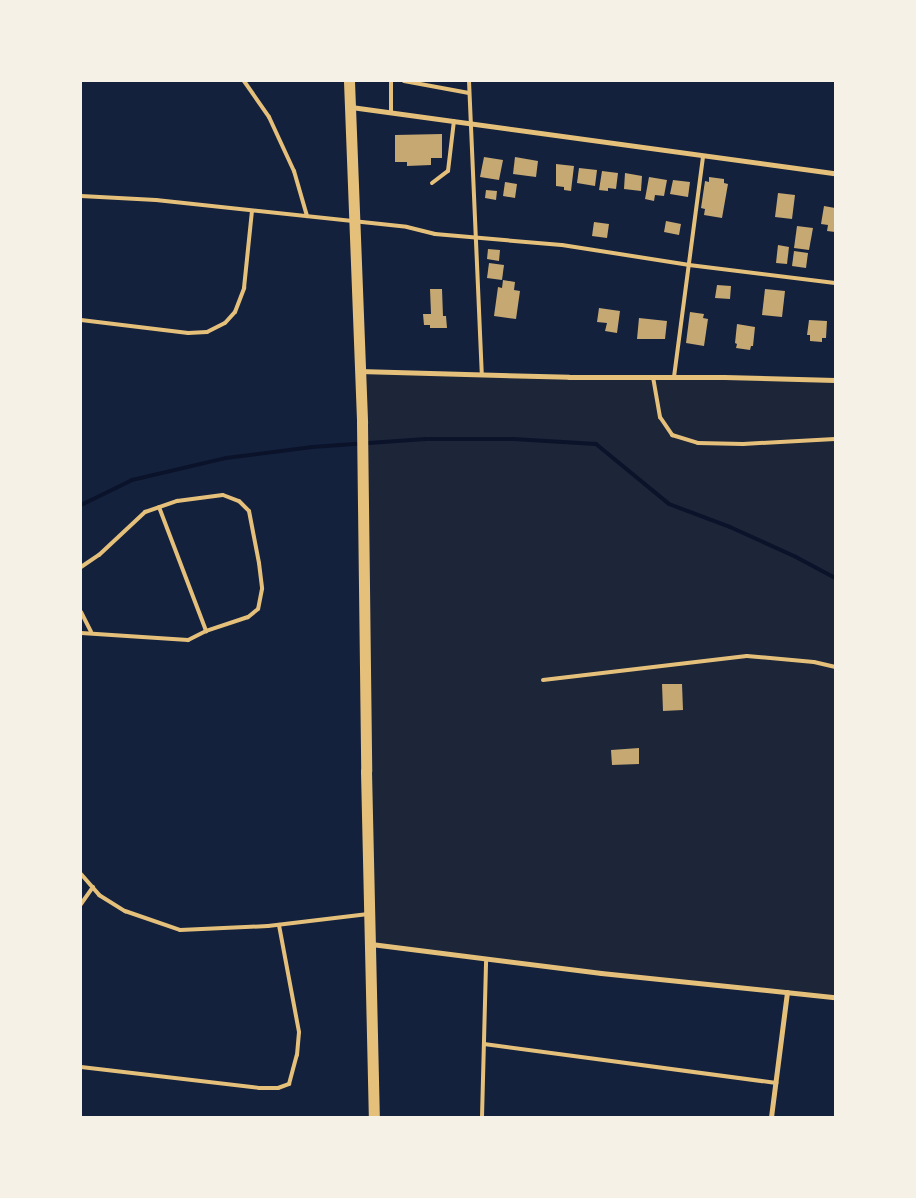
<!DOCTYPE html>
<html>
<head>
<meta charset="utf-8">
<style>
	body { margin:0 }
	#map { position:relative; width:916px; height:1198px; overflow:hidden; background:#14213d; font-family:"Space Grotesk",sans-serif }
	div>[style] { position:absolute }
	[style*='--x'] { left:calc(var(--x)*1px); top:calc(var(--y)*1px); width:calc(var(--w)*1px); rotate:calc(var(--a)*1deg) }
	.green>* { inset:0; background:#1d2539 }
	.stream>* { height:4px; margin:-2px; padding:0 2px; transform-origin:2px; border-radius:2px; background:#0b132b }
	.building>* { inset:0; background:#c6a872 }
	.service>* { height:4px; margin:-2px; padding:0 2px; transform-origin:2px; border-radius:2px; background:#e5c07b }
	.minor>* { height:5px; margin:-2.5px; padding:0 2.5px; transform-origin:2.5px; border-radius:2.5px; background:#e5c07b }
	.primary>* { height:11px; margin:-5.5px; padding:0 5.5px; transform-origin:5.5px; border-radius:5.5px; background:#e5c07b }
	span { translate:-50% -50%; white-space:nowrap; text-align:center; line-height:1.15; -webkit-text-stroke:4px #f6f1e7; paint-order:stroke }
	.frame { position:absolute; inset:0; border:82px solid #f6f1e7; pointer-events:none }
</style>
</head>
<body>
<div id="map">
	<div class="green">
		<i style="clip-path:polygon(359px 371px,835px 380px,835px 997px,601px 973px,370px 944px)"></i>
	</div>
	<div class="stream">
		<i style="--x:81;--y:505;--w:57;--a:-26.1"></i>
		<i style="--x:132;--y:480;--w:97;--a:-13.2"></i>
		<i style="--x:226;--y:458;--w:87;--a:-7.3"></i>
		<i style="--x:312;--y:447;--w:114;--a:-4"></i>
		<i style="--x:426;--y:439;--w:87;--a:0"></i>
		<i style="--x:513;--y:439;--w:83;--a:3.4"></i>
		<i style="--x:596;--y:444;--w:94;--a:39.4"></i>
		<i style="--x:669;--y:504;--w:65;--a:20.7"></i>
		<i style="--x:730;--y:527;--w:72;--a:24.4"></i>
		<i style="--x:796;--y:557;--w:44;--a:28.3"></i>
	</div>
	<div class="building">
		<i style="clip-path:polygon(442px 134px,442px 158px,431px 158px,431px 165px,407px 166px,407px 162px,395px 162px,395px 135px)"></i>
		<i style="clip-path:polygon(484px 157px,503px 160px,499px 180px,480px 177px)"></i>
		<i style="clip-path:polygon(515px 157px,538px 161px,536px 177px,513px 174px)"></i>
		<i style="clip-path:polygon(556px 164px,574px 166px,571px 191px,564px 190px,564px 187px,556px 186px)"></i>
		<i style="clip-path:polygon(579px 168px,597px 170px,595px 186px,577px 183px)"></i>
		<i style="clip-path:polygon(602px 171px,618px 173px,616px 189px,608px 188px,608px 191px,599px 190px)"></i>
		<i style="clip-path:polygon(625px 173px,642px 176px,641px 191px,624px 189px)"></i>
		<i style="clip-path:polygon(649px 177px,667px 180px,664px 196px,655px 195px,654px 201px,645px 199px)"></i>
		<i style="clip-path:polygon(709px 177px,724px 179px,724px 183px,728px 184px,722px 218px,704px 215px,705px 209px,701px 208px,705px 181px,709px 182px)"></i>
		<i style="clip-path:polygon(673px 180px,690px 182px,688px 197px,670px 194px)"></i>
		<i style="clip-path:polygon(505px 182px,517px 184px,515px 198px,503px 196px)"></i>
		<i style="clip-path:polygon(486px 190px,497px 191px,496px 200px,485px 198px)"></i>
		<i style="clip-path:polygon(778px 193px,795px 195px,792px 219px,775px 217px)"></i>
		<i style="clip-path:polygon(824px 206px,835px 208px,835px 232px,827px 231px,828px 225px,821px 224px)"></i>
		<i style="clip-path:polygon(666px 221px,681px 224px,679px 235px,664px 232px)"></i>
		<i style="clip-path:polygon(594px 222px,609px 224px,607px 238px,592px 236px)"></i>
		<i style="clip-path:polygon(797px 226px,813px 228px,809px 250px,794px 248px)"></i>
		<i style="clip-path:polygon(778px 245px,789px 247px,787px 264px,776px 263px)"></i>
		<i style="clip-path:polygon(488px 249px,500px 250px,499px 261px,487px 259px)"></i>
		<i style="clip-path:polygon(794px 251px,808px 253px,806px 268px,792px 266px)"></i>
		<i style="clip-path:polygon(489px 263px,504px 265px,502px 280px,487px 278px)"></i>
		<i style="clip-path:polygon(503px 280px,515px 282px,514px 290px,520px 291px,516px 319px,494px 316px,498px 287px,502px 288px)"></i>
		<i style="clip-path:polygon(717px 285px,731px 286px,730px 299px,715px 298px)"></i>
		<i style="clip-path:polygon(430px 289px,442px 289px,443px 316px,446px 316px,447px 328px,430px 328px,430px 325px,424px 325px,423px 314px,431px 314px)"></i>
		<i style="clip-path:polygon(765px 289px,785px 291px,782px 317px,762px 315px)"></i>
		<i style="clip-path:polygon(599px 308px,620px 311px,617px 333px,605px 331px,607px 323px,597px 322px)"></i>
		<i style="clip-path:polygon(690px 312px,704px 314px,703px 318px,708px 319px,704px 346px,686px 343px)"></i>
		<i style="clip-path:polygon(639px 318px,667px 321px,665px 339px,637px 339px)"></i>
		<i style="clip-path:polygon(809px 320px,827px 321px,826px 338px,822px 338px,822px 342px,810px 341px,810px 335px,807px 335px)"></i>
		<i style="clip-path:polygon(737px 324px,755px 327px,753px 346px,751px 346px,750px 350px,736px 348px,737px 344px,735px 343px)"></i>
		<i style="clip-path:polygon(662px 684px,682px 684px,683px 710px,663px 711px)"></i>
		<i style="clip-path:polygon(639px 748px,639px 764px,612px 765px,611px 750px)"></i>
	</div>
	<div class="service">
		<i style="--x:244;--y:81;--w:44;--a:55.2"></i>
		<i style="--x:269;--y:117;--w:60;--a:65.2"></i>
		<i style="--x:294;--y:171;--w:47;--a:73.9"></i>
		<i style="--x:404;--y:81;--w:66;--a:10.5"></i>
		<i style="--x:469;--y:81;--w:292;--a:87.5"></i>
		<i style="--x:391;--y:113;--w:32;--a:-90"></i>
		<i style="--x:432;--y:183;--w:20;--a:-37"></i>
		<i style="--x:448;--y:171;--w:50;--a:-83.2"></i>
		<i style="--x:81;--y:196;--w:75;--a:3.1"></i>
		<i style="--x:156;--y:200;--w:252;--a:6.1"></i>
		<i style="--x:407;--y:227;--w:29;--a:14"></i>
		<i style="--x:435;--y:234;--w:127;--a:5"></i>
		<i style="--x:562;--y:245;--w:129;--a:8.9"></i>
		<i style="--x:689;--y:265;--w:147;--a:7"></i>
		<i style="--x:81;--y:320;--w:108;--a:6.9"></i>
		<i style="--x:188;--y:333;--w:19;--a:-3"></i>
		<i style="--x:207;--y:332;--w:20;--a:-27"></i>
		<i style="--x:225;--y:323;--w:15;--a:-48"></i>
		<i style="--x:235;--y:312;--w:26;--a:-69"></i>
		<i style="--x:244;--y:288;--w:77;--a:-84.1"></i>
		<i style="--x:653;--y:377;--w:41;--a:80.1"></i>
		<i style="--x:660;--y:417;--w:22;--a:56"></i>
		<i style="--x:672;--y:435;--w:27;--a:17"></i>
		<i style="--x:698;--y:443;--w:45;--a:1.3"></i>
		<i style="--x:743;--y:444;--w:92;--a:-3.1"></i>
		<i style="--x:674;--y:377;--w:223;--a:-82.5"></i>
		<i style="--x:159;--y:507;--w:133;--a:69.2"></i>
		<i style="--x:81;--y:567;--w:22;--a:-34"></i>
		<i style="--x:99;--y:555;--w:63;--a:-43.1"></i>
		<i style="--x:145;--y:512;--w:34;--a:-19"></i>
		<i style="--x:177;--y:501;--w:46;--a:-7.4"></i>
		<i style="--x:223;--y:495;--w:17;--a:21"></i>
		<i style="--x:239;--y:501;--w:14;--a:45"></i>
		<i style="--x:249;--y:511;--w:53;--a:79.1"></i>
		<i style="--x:259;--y:563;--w:26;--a:83"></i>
		<i style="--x:262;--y:589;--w:20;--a:101"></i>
		<i style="--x:258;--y:609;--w:13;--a:141"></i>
		<i style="--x:248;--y:617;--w:44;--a:161.6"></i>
		<i style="--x:206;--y:631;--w:20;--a:153"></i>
		<i style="--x:188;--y:640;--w:107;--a:-176.3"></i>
		<i style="--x:81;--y:612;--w:22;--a:63"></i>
		<i style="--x:543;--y:680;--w:205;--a:-6.7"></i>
		<i style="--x:747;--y:656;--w:67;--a:5.1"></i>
		<i style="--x:814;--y:662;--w:22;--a:13"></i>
		<i style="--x:81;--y:874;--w:28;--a:49"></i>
		<i style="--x:99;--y:895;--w:31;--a:32"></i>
		<i style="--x:125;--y:911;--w:58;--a:19.1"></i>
		<i style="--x:180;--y:930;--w:88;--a:-2.6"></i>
		<i style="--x:268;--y:926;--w:101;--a:-6.8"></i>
		<i style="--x:81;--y:904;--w:21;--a:-55"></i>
		<i style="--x:484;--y:1044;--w:295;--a:7.6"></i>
		<i style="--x:81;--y:1067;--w:179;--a:6.7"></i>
		<i style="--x:259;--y:1088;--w:19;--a:0"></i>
		<i style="--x:278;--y:1088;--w:12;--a:-20"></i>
		<i style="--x:289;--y:1084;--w:30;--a:-75"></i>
		<i style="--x:297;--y:1055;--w:23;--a:-85"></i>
		<i style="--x:299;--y:1032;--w:109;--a:-100.6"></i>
		<i style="--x:482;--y:1117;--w:158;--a:-88.5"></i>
	</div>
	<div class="minor">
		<i style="--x:351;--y:107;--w:488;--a:7.8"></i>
		<i style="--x:359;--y:371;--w:210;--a:1.6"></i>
		<i style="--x:569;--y:377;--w:155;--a:0"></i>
		<i style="--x:724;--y:377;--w:111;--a:1.5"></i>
		<i style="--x:371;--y:944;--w:232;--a:7.2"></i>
		<i style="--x:601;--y:973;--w:235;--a:5.9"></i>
		<i style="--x:771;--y:1117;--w:126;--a:-82.7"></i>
	</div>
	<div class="primary">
		<i style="--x:349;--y:81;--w:342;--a:87.8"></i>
		<i style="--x:362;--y:423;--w:348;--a:89.3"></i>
		<i style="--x:366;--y:771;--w:346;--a:88.7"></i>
	</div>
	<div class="frame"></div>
</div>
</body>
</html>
